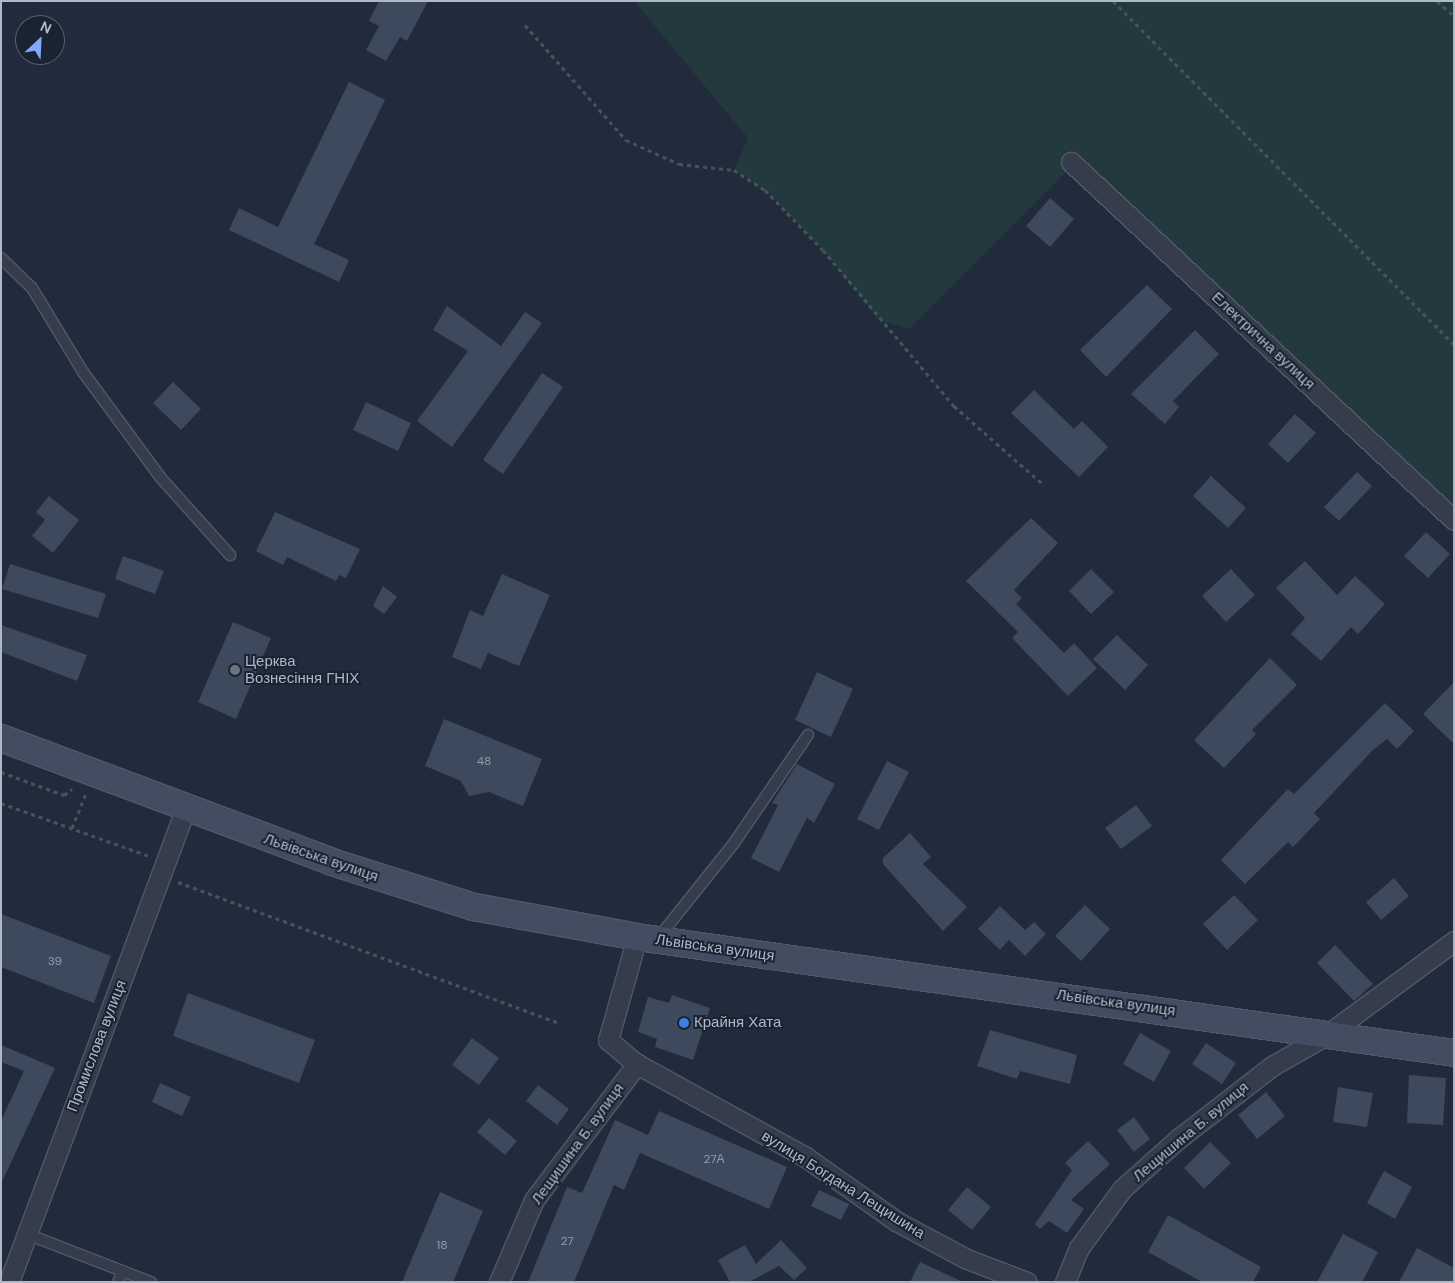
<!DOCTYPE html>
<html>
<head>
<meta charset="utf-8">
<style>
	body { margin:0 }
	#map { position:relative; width:1455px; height:1283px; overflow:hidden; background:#212b3c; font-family:"DM Sans",sans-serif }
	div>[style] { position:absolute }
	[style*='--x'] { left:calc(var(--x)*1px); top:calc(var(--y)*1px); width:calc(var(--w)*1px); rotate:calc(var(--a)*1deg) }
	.green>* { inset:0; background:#23393d }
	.building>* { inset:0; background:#3d495c }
	.path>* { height:3px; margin-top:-1.5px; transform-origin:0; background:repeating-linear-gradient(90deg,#41565b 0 4px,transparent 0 8px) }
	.roads { filter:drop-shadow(1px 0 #505867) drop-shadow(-1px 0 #505867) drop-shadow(0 1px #505867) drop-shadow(0 -1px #505867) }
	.service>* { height:10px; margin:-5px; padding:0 5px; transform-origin:5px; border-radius:5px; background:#353d4c }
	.minor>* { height:19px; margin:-9.5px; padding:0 9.5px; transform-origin:9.5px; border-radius:9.5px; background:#353d4c }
	.secondary>* { height:26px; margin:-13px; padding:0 13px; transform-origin:13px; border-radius:13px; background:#434c60 }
	.dots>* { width:14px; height:14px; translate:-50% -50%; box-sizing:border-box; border:2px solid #1a2331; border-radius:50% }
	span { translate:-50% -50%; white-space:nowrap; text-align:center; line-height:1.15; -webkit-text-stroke:4px #1a2331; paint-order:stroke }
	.number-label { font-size:12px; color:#939cad }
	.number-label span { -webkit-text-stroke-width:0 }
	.street-label { font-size:15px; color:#b0b8c8 }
	.poi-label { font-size:15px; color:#b0b8c8 }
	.left { translate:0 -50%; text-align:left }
	.frame { position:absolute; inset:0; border:2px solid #b0b8c8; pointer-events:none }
	.north { position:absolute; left:15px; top:15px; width:50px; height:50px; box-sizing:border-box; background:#1a2331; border:1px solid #565f6d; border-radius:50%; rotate:25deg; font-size:14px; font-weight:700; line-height:20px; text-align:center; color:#b0b8c8 }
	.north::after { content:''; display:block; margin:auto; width:18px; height:22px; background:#80aafe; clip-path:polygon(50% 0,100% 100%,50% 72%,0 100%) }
</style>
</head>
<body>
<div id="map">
	<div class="green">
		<i style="clip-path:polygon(634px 1px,1454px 1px,1454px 521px,1066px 172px,909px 329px,879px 320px,823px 250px,765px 190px,734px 170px,748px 138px)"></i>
	</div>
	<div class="building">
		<i style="clip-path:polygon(379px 1px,428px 1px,407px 41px,400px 37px,386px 61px,366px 50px,379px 26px,369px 21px)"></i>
		<i style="clip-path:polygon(349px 82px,385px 100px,314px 244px,349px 260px,339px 282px,229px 230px,239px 208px,278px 227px)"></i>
		<i style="clip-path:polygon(1050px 198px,1074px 219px,1050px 247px,1026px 226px)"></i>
		<i style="clip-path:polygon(1147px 285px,1172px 309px,1106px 377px,1080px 350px)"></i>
		<i style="clip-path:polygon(447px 306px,501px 346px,525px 312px,542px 323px,452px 447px,417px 421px,468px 351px,433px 330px)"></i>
		<i style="clip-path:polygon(1195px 330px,1219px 354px,1173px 401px,1179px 407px,1165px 424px,1131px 394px)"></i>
		<i style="clip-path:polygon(542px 373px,563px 387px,503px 474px,483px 460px)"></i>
		<i style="clip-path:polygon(173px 382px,201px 409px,181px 430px,153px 403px)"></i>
		<i style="clip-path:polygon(1034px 390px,1074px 429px,1082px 421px,1108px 447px,1079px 477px,1011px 413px)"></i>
		<i style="clip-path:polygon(366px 402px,411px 423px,398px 451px,353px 430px)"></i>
		<i style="clip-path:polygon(1295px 414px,1316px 433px,1288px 463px,1268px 444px)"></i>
		<i style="clip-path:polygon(1357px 472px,1372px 486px,1339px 521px,1324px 507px)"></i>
		<i style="clip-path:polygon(1211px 476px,1246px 508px,1228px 528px,1193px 496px)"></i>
		<i style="clip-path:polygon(49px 496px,79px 520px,53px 553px,32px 536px,45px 520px,36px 512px)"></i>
		<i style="clip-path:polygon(275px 512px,360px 549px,346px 578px,339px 575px,336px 581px,287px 557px,283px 565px,256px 551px)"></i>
		<i style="clip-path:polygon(1031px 518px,1058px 543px,1014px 590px,1022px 598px,1016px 604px,1064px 653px,1074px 643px,1097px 668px,1068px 696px,1012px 638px,1018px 632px,966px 581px)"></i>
		<i style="clip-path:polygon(1426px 532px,1450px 554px,1428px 578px,1404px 556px)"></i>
		<i style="clip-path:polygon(123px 556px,164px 571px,155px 594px,115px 579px)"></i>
		<i style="clip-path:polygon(1305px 561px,1337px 595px,1355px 576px,1385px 604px,1358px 634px,1351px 627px,1321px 661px,1291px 634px,1305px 618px,1276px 588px)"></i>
		<i style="clip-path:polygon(10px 564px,106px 594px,98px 618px,2px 589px)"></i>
		<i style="clip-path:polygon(1091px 569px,1114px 592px,1091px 614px,1069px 591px)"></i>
		<i style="clip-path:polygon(1231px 569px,1255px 595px,1226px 622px,1202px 596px)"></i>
		<i style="clip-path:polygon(502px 574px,550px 595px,519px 666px,488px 653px,481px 669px,452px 657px,470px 610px,483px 616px)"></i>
		<i style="clip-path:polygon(383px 586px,397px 597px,384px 614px,373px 606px)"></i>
		<i style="clip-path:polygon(233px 622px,271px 638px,236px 719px,198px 702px)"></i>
		<i style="clip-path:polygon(1px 625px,87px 655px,77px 681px,1px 652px)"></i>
		<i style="clip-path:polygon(1117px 635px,1148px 665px,1125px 690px,1093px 659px)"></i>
		<i style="clip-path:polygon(1270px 658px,1297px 685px,1252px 730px,1256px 734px,1224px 768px,1194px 740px)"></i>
		<i style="clip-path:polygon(817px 672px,853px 689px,831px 737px,795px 720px)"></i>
		<i style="clip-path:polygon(1454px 682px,1454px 744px,1423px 714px)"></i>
		<i style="clip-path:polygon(1385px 703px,1414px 731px,1397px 749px,1387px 739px,1372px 751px,1314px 813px,1320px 819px,1293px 847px,1288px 842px,1245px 884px,1221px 860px,1288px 789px,1294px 794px)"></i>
		<i style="clip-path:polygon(444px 719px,542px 759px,523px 806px,489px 792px,469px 796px,461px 781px,425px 766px)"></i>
		<i style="clip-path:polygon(887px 761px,909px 772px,879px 830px,857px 819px)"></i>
		<i style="clip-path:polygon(797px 764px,835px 784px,814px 823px,807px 818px,779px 872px,751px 858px,778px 805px,772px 803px)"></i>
		<i style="clip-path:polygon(1136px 805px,1152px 826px,1121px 849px,1105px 828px)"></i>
		<i style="clip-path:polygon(910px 833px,931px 857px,923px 864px,967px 907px,943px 931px,883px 864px,883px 858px)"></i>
		<i style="clip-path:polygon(1394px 878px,1409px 896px,1381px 920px,1366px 902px)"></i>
		<i style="clip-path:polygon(1234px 895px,1258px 920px,1227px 950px,1203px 924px)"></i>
		<i style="clip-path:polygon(1085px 905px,1110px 929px,1081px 961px,1055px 936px)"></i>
		<i style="clip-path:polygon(1000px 906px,1025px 930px,1034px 922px,1046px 934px,1025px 956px,1009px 940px,1000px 950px,978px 929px)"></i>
		<i style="clip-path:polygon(1px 914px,111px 956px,94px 1003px,1px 967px)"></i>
		<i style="clip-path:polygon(1335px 945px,1373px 984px,1354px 1001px,1317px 963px)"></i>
		<i style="clip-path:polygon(188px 993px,315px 1040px,299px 1083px,173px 1036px)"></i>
		<i style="clip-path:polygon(672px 995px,710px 1008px,693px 1060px,655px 1047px,657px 1039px,638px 1032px,648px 997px,669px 1003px)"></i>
		<i style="clip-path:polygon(990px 1030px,1077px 1055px,1070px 1084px,1020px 1071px,1017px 1079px,977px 1066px)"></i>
		<i style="clip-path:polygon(1140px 1033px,1171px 1051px,1154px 1082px,1123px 1064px)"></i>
		<i style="clip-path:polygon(472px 1038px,499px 1058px,479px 1085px,452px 1065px)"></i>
		<i style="clip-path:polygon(1206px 1043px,1236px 1063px,1222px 1084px,1192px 1064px)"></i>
		<i style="clip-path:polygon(1px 1045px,55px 1068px,1px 1184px,1px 1121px,24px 1071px,1px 1062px)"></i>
		<i style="clip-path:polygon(1409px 1075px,1446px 1078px,1443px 1125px,1407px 1123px)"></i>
		<i style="clip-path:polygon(160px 1083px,191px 1097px,182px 1116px,152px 1102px)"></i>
		<i style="clip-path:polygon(538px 1085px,569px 1109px,557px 1125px,526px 1101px)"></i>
		<i style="clip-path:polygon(1338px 1087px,1373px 1093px,1367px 1127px,1333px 1122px)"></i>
		<i style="clip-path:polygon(1266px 1092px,1285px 1116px,1257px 1139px,1238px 1115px)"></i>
		<i style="clip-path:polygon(659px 1111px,787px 1167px,769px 1209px,640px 1153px,624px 1190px,614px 1185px,574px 1282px,528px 1282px,567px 1187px,582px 1193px,615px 1120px,648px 1135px)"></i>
		<i style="clip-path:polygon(1134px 1117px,1150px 1139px,1134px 1152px,1117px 1130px)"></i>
		<i style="clip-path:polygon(489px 1118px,517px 1141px,505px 1155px,477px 1132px)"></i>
		<i style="clip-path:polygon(1088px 1141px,1110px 1164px,1071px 1200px,1084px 1209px,1067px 1233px,1049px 1221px,1040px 1229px,1035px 1224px,1072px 1170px,1065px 1163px)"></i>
		<i style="clip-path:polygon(1210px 1142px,1231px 1163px,1204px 1189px,1184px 1168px)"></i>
		<i style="clip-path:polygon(1384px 1171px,1412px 1187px,1395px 1219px,1367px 1203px)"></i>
		<i style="clip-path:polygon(967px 1187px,991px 1207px,972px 1230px,948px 1210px)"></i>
		<i style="clip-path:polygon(819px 1190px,849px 1204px,841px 1220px,811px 1206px)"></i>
		<i style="clip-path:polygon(440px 1192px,483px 1211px,453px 1282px,402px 1282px)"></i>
		<i style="clip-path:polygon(1168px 1215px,1261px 1267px,1253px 1282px,1202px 1282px,1148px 1252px)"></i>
		<i style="clip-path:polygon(1343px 1234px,1378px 1252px,1362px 1282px,1317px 1282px)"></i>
		<i style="clip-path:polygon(781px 1240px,807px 1268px,794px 1280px,779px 1266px,749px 1282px,730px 1282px,718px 1260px,745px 1245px,756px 1264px)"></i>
		<i style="clip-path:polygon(1417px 1248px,1454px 1268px,1454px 1282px,1399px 1282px)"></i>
		<i style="clip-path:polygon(920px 1262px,963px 1282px,910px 1282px)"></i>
	</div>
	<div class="path">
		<i style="--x:1113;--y:1;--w:484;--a:45.2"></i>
		<i style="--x:1437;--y:1;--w:23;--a:41"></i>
		<i style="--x:525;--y:25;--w:153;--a:48.7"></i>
		<i style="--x:626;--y:140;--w:58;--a:24.4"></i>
		<i style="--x:679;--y:164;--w:55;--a:6.2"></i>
		<i style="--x:734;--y:170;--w:37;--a:33"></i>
		<i style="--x:765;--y:190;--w:83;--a:46"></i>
		<i style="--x:823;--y:250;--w:204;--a:50"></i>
		<i style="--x:954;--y:406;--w:120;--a:41.3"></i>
		<i style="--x:1;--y:772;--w:67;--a:20.1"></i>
		<i style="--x:64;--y:795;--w:10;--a:-37"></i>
		<i style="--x:1;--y:803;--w:157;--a:19.7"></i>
		<i style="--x:72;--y:828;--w:38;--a:-68"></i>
		<i style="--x:178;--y:882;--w:404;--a:20.3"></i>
	</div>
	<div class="roads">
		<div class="service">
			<i style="--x:1;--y:258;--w:43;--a:44.1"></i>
			<i style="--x:32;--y:288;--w:98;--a:58.7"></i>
			<i style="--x:83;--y:372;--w:130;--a:53.7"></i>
			<i style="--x:160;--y:477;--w:105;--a:48.1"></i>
			<i style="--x:659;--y:937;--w:120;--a:-51.4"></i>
			<i style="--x:734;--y:843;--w:131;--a:-55.6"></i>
			<i style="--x:27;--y:1234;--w:133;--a:21.2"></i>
			<i style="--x:118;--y:1282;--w:12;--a:-66"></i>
		</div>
		<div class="minor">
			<i style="--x:1071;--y:162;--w:524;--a:43.07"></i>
			<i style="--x:637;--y:937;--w:107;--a:105.7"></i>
			<i style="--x:608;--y:1040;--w:38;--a:40"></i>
			<i style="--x:637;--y:1064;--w:191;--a:28.9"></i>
			<i style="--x:804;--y:1156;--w:113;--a:35.2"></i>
			<i style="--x:896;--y:1221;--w:81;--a:28.2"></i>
			<i style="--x:967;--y:1259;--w:64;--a:21"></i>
			<i style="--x:9;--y:1282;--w:504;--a:-69.55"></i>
			<i style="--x:499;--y:1282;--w:89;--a:-66.9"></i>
			<i style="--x:534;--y:1200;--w:171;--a:-52.9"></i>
			<i style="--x:1065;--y:1282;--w:37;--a:-68"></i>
			<i style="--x:1079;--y:1248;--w:73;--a:-53.9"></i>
			<i style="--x:1122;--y:1189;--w:75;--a:-41.8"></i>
			<i style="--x:1178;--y:1139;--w:119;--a:-37.8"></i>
			<i style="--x:1272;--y:1066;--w:64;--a:-29.7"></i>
			<i style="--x:1328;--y:1034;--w:157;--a:-36.4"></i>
		</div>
		<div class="secondary">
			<i style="--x:1;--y:738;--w:353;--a:20.5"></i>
			<i style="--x:332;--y:862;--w:149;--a:17.6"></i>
			<i style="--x:474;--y:907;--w:166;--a:10.4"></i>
			<i style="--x:637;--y:937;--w:825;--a:8.08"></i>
		</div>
	</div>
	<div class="dots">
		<i style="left:235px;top:670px;background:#6b7280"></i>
		<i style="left:684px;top:1023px;background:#3f7fe0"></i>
	</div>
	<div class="number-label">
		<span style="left:484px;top:762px">48</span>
		<span style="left:55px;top:962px">39</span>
		<span style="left:714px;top:1160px">27А</span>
		<span style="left:567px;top:1242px">27</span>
		<span style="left:442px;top:1246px">18</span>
	</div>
	<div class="street-label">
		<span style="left:1263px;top:341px;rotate:43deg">Електрична вулиця</span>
		<span style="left:321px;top:858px;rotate:19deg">Львівська вулиця</span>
		<span style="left:715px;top:948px;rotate:8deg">Львівська вулиця</span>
		<span style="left:1116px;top:1003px;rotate:8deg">Львівська вулиця</span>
		<span style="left:97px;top:1046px;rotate:-69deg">Промислова вулиця</span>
		<span style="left:1191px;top:1132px;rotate:-40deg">Лещишина Б. вулиця</span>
		<span style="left:578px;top:1144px;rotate:-54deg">Лещишина Б. вулиця</span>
		<span style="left:843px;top:1185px;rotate:32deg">вулиця Богдана Лещишина</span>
	</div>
	<div class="poi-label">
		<span class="left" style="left:245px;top:670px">Церква<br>Вознесіння ГНІХ</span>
		<span class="left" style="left:694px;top:1023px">Крайня Хата</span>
	</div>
	<div class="frame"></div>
	<div class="north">N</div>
</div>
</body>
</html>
